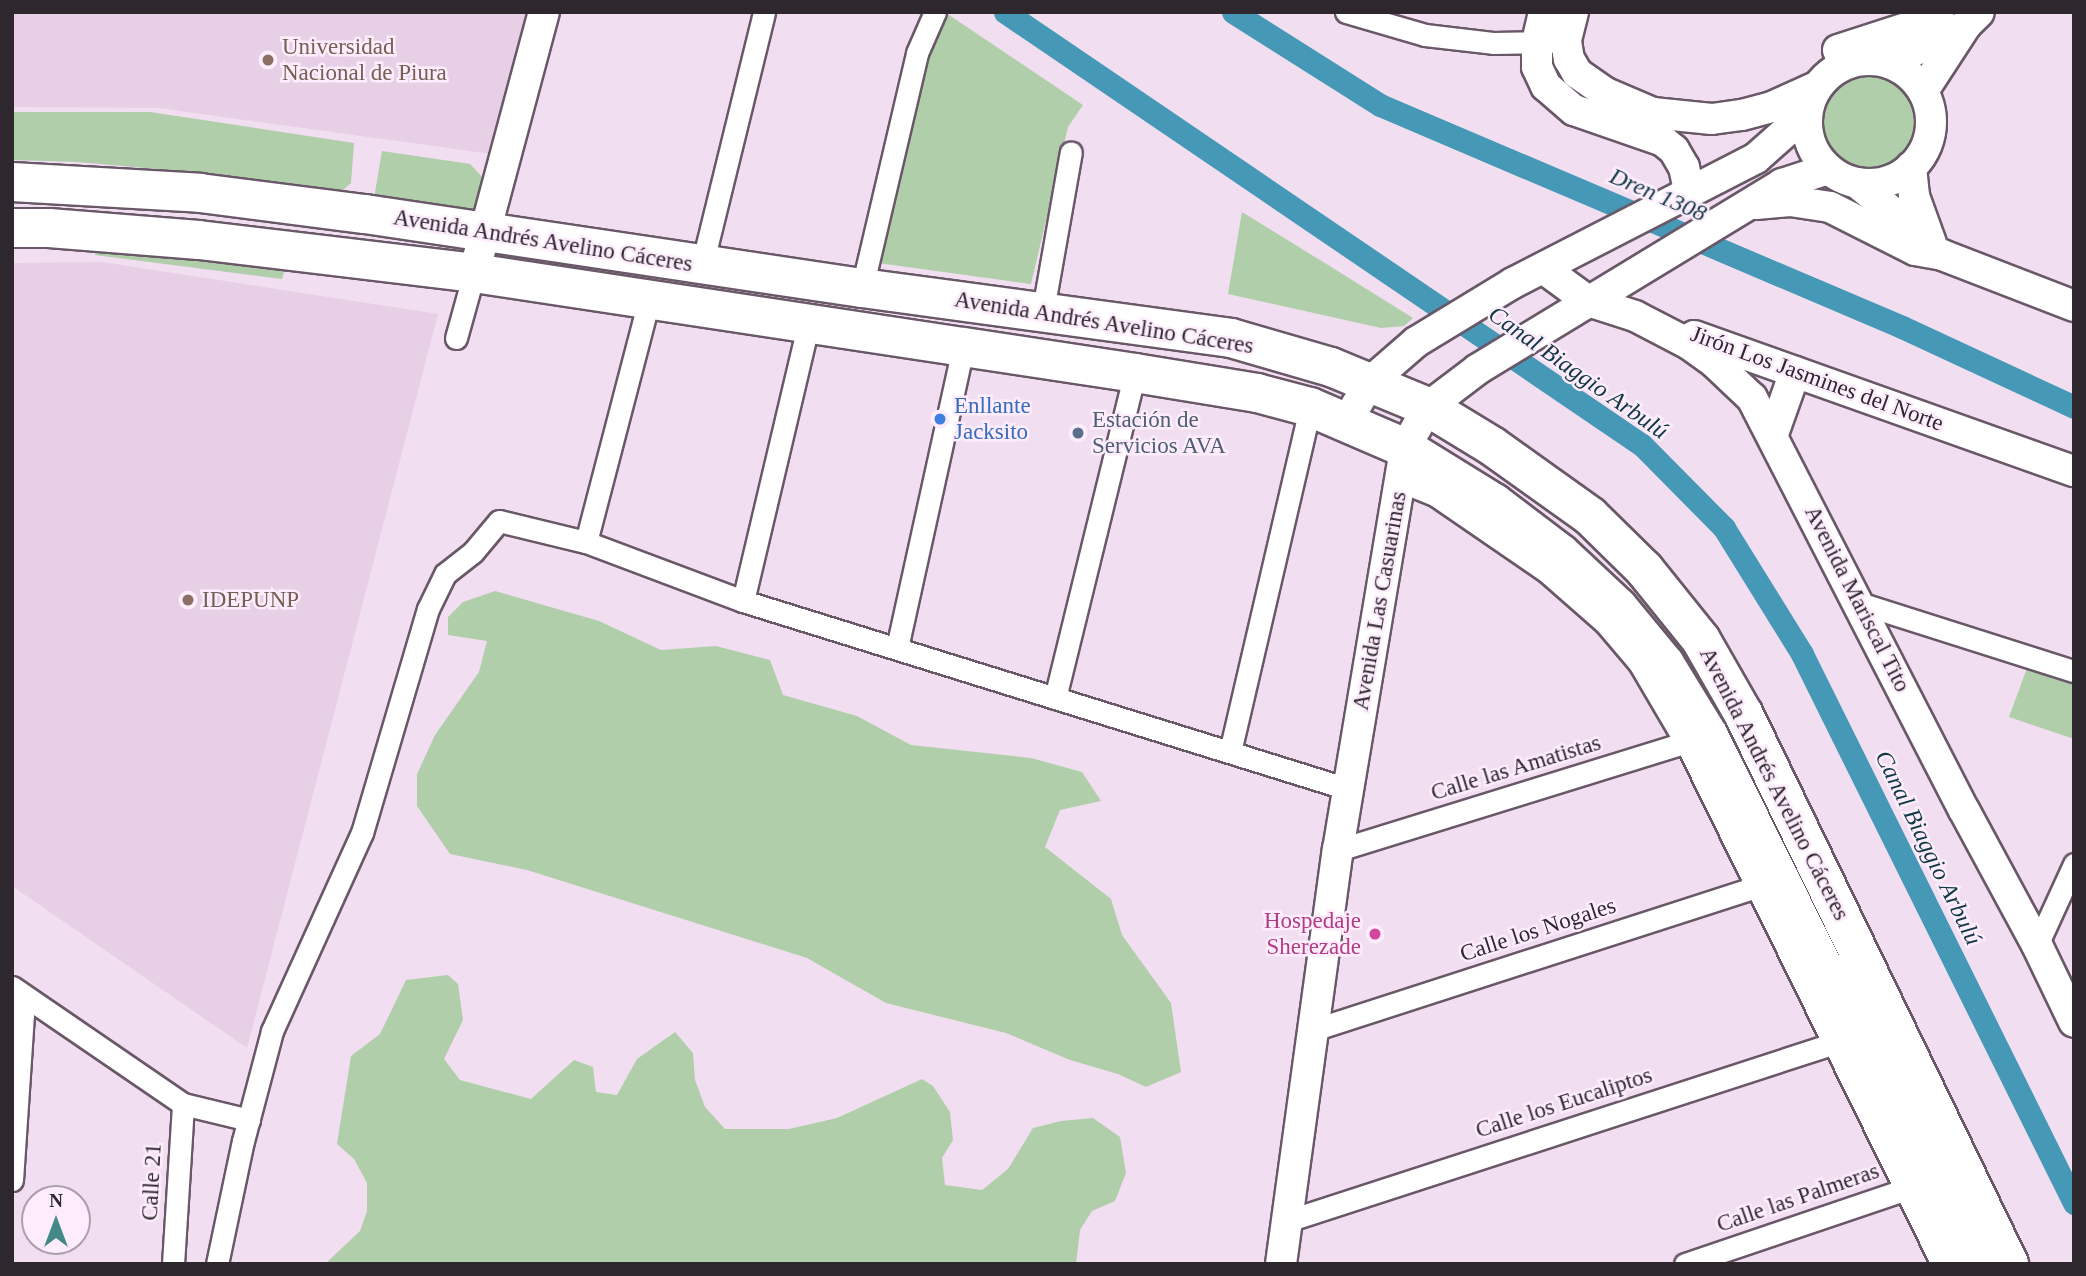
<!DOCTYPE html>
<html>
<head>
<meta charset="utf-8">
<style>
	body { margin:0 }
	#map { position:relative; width:2086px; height:1276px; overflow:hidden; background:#f2def1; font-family:"Times New Roman",serif }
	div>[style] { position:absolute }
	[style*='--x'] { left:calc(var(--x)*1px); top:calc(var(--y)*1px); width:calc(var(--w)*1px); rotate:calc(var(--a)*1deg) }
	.built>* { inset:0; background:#e7cfe6 }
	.green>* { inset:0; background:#b0ceaa }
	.round { border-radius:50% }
	.canal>* { height:23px; margin:-11.5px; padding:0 11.5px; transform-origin:11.5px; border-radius:11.5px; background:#4598b6 }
	.roads { filter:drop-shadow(2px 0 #695868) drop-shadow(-2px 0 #695868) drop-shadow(0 2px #695868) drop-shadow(0 -2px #695868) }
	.street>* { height:21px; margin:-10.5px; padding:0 10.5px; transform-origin:10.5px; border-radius:10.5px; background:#fff }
	.secondary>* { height:30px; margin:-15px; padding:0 15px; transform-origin:15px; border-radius:15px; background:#fff }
	.secondary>.ring { margin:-15px; padding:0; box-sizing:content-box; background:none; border:30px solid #fff; border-radius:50% }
	.highway>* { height:38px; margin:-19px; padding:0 19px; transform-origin:19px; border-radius:19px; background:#fff }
	.dots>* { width:19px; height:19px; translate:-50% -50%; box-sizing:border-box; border:4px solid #fdedfc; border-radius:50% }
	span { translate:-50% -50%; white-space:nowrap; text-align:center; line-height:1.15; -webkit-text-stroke:5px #fdedfc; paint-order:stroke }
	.education-label { font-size:23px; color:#785e54 }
	.left { translate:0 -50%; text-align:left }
	.street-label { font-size:23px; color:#2e272e }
	.shop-label { font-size:23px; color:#366cbe }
	.service-label { font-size:23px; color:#4e5e75 }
	.hotel-label { font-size:23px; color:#b23c85 }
	.right { translate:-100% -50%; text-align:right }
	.water-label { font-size:24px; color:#113845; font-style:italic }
	.frame { position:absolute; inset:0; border:14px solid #2e272e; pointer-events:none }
	.north { position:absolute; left:21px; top:1185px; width:70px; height:70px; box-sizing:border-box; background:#fdedfc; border:2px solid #aa9eaa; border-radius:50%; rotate:0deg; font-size:19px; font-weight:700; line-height:28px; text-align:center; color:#2e272e }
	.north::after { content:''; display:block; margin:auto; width:24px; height:32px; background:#418886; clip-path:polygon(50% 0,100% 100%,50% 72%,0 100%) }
</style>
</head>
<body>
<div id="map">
	<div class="built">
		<i style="clip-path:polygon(12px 12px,536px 12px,499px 155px,158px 108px,12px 107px)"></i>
		<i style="clip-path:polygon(102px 262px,438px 314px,247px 1048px,12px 886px,12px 263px)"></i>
	</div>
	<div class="green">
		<i style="clip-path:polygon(946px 13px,1083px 105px,1068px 127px,1031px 284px,878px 263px,927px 48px)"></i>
		<i class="round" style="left:1819px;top:73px;width:98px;height:98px"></i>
		<i style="clip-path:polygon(12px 112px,150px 112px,354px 143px,351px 183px,341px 192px,190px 172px,77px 162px,12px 160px)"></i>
		<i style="clip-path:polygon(382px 151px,470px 164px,485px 180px,474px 216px,374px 198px)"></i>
		<i style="clip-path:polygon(1242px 212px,1328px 265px,1413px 318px,1404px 326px,1381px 328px,1228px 294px)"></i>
		<i style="clip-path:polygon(95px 246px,285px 269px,282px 279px,95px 255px)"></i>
		<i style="clip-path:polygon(495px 591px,599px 621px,661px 650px,716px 646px,770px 660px,783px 695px,857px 716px,911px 745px,1031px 758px,1082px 772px,1101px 801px,1060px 810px,1045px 847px,1111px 899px,1122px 935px,1171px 1003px,1181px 1072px,1146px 1087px,1118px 1074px,1070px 1060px,1006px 1033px,886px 1003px,807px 958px,527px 870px,450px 854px,417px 806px,417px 774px,435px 735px,479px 672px,487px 641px,448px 635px,448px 617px,463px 602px)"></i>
		<i style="clip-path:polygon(2027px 668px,2074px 684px,2074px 739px,2009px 717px)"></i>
		<i style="clip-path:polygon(448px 975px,458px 984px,463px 1020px,444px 1059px,460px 1080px,531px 1099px,574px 1060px,593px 1067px,596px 1092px,617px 1095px,637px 1059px,675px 1032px,693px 1053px,695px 1080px,705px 1107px,725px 1129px,789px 1129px,837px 1118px,922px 1079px,933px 1086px,950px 1112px,953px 1140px,942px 1158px,945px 1185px,982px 1190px,1008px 1169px,1033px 1128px,1061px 1121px,1093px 1118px,1120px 1137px,1126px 1173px,1115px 1201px,1092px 1211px,1080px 1230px,1076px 1264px,325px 1264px,360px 1231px,367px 1211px,367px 1183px,354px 1159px,337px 1144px,351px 1056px,380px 1034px,406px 980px)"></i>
	</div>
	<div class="canal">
		<i style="--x:1005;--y:12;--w:770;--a:34.21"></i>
		<i style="--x:1642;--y:445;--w:117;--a:45.3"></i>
		<i style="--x:1724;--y:528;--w:148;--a:58.2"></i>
		<i style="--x:1802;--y:654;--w:613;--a:63.64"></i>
		<i style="--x:1233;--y:12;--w:174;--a:32.3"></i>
		<i style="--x:1380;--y:105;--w:567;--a:23.04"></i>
		<i style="--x:1902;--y:327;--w:190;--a:24.9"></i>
	</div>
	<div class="roads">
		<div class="street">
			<i style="--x:1346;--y:12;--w:82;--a:16.2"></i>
			<i style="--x:1425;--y:35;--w:68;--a:6.7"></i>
			<i style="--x:1493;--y:43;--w:57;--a:-1"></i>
			<i style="--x:702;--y:265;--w:260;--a:-76.2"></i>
			<i style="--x:862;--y:288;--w:241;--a:-76.8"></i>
			<i style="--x:917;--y:53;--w:45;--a:-66.3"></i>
			<i style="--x:1043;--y:310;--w:160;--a:-80"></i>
			<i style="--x:456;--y:338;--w:67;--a:-74.5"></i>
			<i style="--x:1400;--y:481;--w:38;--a:22"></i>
			<i style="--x:1435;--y:495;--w:136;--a:34.5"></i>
			<i style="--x:1547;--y:572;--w:77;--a:41.3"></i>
			<i style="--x:1605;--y:623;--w:52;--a:49.6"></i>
			<i style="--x:1639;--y:663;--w:93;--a:59.6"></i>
			<i style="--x:1686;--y:743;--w:580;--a:63.83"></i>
			<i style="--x:586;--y:542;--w:249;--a:-75.4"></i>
			<i style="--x:743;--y:601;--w:284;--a:-76.7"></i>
			<i style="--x:1859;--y:603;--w:225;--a:17.6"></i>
			<i style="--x:897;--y:648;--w:308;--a:-77.6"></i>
			<i style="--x:1055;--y:698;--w:335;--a:-76.2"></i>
			<i style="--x:1230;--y:752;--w:354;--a:-76.9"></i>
			<i style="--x:1338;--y:850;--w:376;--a:-17.2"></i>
			<i style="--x:2037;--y:945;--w:89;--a:-65.4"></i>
			<i style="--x:12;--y:987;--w:207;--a:34.4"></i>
			<i style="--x:183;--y:1104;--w:68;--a:13.6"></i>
			<i style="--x:1313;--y:1030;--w:481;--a:-17.9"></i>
			<i style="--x:12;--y:1180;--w:183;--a:-86.2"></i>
			<i style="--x:1287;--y:1221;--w:586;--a:-18"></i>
			<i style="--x:173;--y:1264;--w:160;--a:-86.4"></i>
			<i style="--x:217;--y:1264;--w:126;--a:-78.1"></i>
			<i style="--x:243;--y:1141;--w:114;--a:-75.2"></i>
			<i style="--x:272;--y:1031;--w:217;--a:-65.6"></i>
			<i style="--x:362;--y:833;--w:234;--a:-73.6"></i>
			<i style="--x:428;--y:609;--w:39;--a:-64"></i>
			<i style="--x:445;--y:574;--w:36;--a:-38"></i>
			<i style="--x:473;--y:552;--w:40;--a:-50"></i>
			<i style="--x:499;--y:521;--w:89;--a:13.6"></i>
			<i style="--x:586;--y:542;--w:168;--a:20.6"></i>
			<i style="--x:743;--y:601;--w:634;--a:17.26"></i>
			<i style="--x:1685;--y:1264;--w:246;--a:-18.7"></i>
		</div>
		<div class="secondary">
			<i style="--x:1544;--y:12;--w:32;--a:103"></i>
			<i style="--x:1537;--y:43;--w:24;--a:90"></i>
			<i style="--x:1537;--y:67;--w:21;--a:65"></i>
			<i style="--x:1546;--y:86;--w:37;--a:41"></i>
			<i style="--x:1574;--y:110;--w:94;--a:19.2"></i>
			<i style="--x:1663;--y:141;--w:14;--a:39"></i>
			<i style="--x:1674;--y:150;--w:20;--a:60"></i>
			<i style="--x:1684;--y:167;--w:24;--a:78"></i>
			<i style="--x:1573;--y:12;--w:30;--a:104"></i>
			<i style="--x:1566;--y:41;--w:18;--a:81"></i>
			<i style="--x:1569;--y:59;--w:16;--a:60"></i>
			<i style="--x:1577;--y:73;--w:35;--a:35"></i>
			<i style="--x:1606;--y:93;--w:51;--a:23.1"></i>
			<i style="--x:1653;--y:113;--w:59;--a:5.8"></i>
			<i style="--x:1712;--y:119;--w:30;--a:-8"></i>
			<i style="--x:1742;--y:115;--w:31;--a:-15"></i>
			<i style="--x:1772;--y:107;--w:48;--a:-24.4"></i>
			<i style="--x:1838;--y:50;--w:78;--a:-18"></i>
			<i style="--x:1912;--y:26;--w:30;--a:-27"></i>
			<i class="ring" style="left:1807px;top:60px;width:94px;height:94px"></i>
			<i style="--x:1889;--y:63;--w:82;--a:-25.9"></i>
			<i style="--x:1923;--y:91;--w:79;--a:-56.9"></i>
			<i style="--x:1966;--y:25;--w:18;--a:-45"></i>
			<i style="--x:1911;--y:167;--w:29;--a:84"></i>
			<i style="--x:1914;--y:196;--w:50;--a:70.1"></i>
			<i style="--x:1857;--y:183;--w:93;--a:39.3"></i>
			<i style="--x:1756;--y:204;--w:34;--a:-5"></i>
			<i style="--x:1790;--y:201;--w:40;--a:8.5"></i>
			<i style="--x:1830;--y:207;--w:95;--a:26.8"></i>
			<i style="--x:1915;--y:250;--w:27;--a:10"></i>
			<i style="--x:1942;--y:255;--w:142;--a:21.1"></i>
			<i style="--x:1543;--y:268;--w:56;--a:36.3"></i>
			<i style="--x:1588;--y:301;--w:49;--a:17.7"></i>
			<i style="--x:1635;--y:316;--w:61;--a:27.4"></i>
			<i style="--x:1689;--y:344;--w:31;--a:36"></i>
			<i style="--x:1714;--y:362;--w:52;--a:43.5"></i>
			<i style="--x:1752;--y:398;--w:463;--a:62.8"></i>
			<i style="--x:1964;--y:810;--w:153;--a:61.6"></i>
			<i style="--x:2037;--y:945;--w:85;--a:64.3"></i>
			<i style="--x:474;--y:273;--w:270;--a:-75"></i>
			<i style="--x:1694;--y:336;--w:403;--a:19.6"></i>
			<i style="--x:1347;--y:421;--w:45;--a:-59.5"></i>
			<i style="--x:1370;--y:382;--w:61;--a:-41"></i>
			<i style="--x:1416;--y:342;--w:114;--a:-31.3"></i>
			<i style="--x:1513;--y:283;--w:273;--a:-27.2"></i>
			<i style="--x:1756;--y:158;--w:68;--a:-41.4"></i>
			<i style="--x:1773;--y:434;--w:66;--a:-70.5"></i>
			<i style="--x:1281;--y:1264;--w:418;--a:-82.2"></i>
			<i style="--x:1338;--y:850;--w:408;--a:-80.5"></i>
			<i style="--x:1405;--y:448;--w:47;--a:-60.7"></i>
			<i style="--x:1428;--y:407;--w:63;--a:-37.2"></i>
			<i style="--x:1478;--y:369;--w:356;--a:-31.3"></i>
			<i style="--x:1782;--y:184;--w:48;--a:-18.1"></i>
		</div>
		<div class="highway">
			<i style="--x:12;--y:182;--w:188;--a:3.3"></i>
			<i style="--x:200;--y:193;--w:166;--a:7.3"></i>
			<i style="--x:365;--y:214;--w:502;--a:8.47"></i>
			<i style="--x:862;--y:288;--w:372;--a:7.7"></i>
			<i style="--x:1231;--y:338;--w:104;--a:16.2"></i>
			<i style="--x:1331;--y:367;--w:105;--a:22.4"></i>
			<i style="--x:1428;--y:407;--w:75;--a:31.4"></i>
			<i style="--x:1492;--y:446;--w:120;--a:35.5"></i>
			<i style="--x:1590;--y:516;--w:76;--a:44.5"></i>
			<i style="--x:1644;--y:569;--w:91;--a:51.2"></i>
			<i style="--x:1701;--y:640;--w:86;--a:60.2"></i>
			<i style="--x:1744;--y:715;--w:610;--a:64.23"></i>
			<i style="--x:12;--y:228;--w:37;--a:0"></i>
			<i style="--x:49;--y:228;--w:150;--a:4.6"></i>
			<i style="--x:199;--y:240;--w:277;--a:6.8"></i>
			<i style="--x:474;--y:273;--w:669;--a:8.6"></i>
			<i style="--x:1135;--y:373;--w:124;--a:9.3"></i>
			<i style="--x:1257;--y:393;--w:55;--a:14.8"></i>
			<i style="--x:1310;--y:407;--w:103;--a:23.3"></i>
			<i style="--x:1405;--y:448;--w:105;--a:31.7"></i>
			<i style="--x:1494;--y:503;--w:83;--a:37.1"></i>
			<i style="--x:1560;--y:553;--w:79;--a:43"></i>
			<i style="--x:1618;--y:607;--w:74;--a:50.5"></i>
			<i style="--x:1665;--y:664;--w:84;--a:58.6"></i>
			<i style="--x:1709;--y:736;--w:589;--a:63.7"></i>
		</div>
	</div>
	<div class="dots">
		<i style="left:268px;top:60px;background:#8d6e63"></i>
		<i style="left:940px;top:419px;background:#3f7fe0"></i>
		<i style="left:1078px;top:433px;background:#5c6f8a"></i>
		<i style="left:188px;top:600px;background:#8d6e63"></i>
		<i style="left:1375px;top:934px;background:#d1479c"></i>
	</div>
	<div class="education-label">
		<span class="left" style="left:282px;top:60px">Universidad<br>Nacional de Piura</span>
		<span class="left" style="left:202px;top:600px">IDEPUNP</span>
	</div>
	<div class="street-label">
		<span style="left:543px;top:241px;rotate:9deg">Avenida Andrés Avelino Cáceres</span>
		<span style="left:1104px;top:323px;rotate:9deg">Avenida Andrés Avelino Cáceres</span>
		<span style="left:1817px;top:379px;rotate:20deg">Jirón Los Jasmines del Norte</span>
		<span style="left:1857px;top:599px;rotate:63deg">Avenida Mariscal Tito</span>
		<span style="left:1380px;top:601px;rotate:-80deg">Avenida Las Casuarinas</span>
		<span style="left:1516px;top:768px;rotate:-17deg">Calle las Amatistas</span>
		<span style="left:1774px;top:784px;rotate:63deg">Avenida Andrés Avelino Cáceres</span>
		<span style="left:1538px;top:930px;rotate:-18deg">Calle los Nogales</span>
		<span style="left:1564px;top:1103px;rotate:-18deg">Calle los Eucaliptos</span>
		<span style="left:152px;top:1182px;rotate:-87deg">Calle 21</span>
		<span style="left:1798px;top:1198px;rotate:-19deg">Calle las Palmeras</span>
	</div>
	<div class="shop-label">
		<span class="left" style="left:954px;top:419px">Enllante<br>Jacksito</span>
	</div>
	<div class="service-label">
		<span class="left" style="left:1092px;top:433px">Estación de<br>Servicios AVA</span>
	</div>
	<div class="hotel-label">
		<span class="right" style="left:1361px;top:934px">Hospedaje<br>Sherezade</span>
	</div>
	<div class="water-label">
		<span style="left:1658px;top:195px;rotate:23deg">Dren 1308</span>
		<span style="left:1578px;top:373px;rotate:35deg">Canal Biaggio Arbulú</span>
		<span style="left:1928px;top:848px;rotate:64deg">Canal Biaggio Arbulú</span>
	</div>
	<div class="frame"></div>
	<div class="north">N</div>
</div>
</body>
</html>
